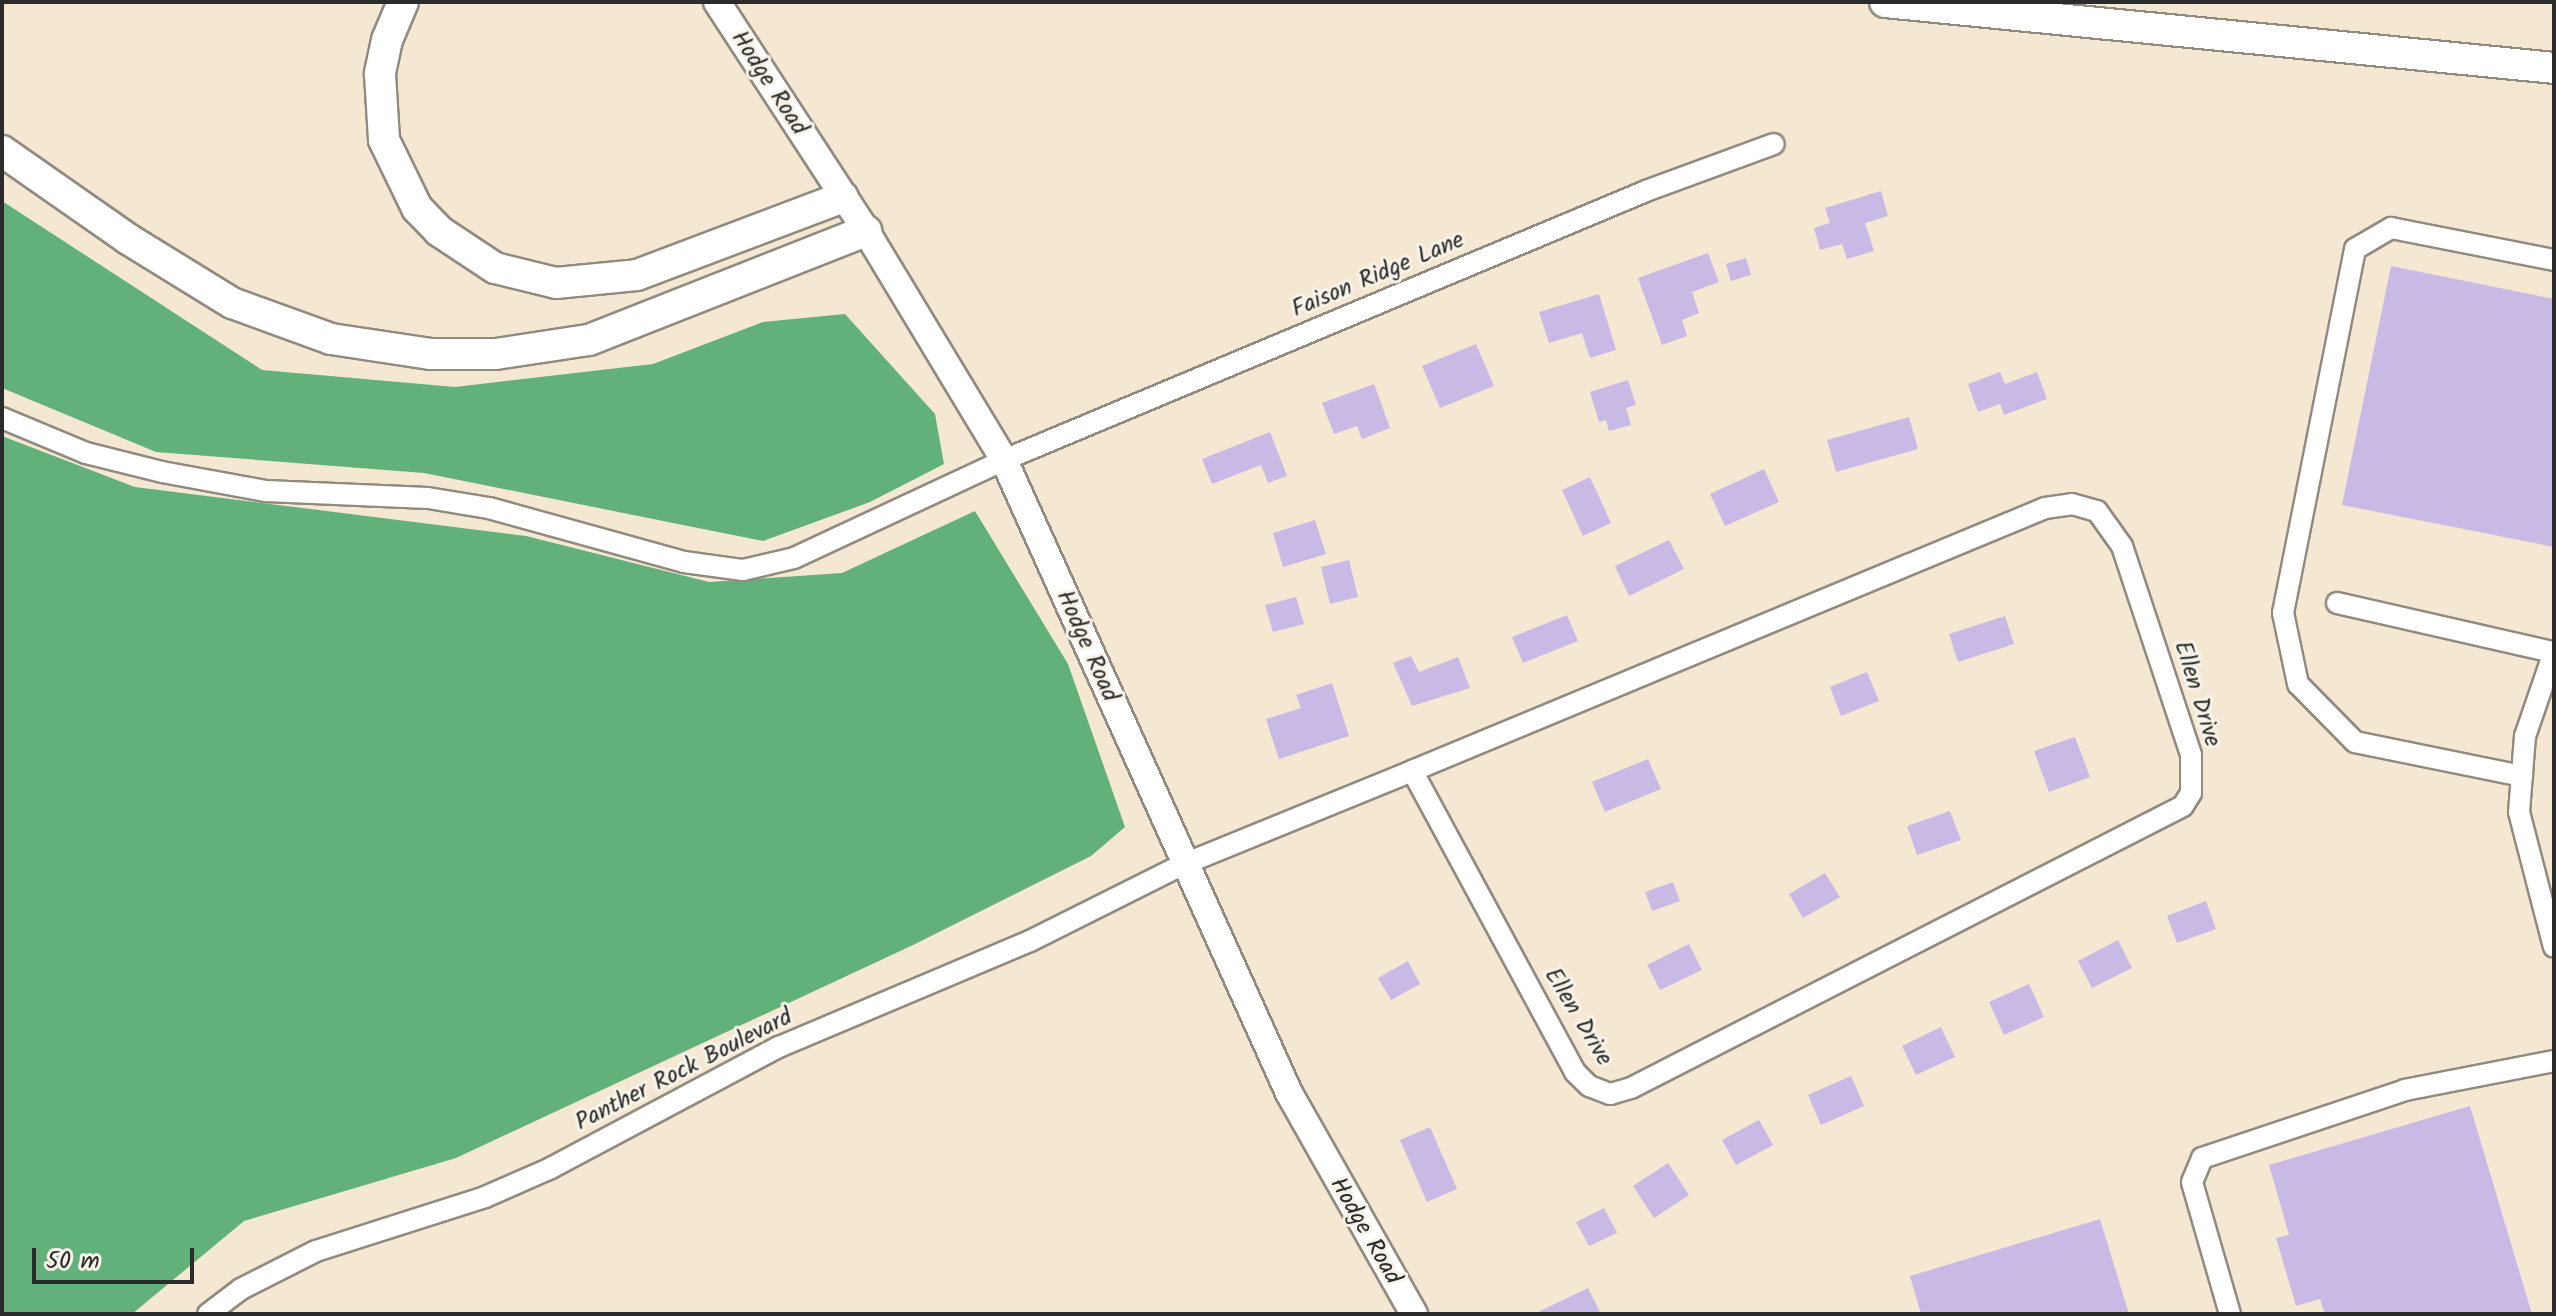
<!DOCTYPE html>
<html>
<head>
<meta charset="utf-8">
<style>
	body { margin:0 }
	#map { position:relative; width:2556px; height:1316px; overflow:hidden; background:#f4e8d3; font-family:Kalam,sans-serif }
	div>[style] { position:absolute }
	[style*='--x'] { left:calc(var(--x)*1px); top:calc(var(--y)*1px); width:calc(var(--w)*1px); rotate:calc(var(--a)*1deg) }
	.forest>* { inset:0; background:#62b07a }
	.building>* { inset:0; background:#c8bae5 }
	.roads { filter:drop-shadow(2px 0 #908a7f) drop-shadow(-2px 0 #908a7f) drop-shadow(0 2px #908a7f) drop-shadow(0 -2px #908a7f) }
	.minor>* { height:20px; margin:-10px; padding:0 10px; transform-origin:10px; border-radius:10px; background:#fff }
	.major>* { height:26px; margin:-13px; padding:0 13px; transform-origin:13px; border-radius:13px; background:#fff }
	.highway>* { height:30px; margin:-15px; padding:0 15px; transform-origin:15px; border-radius:15px; background:#fff }
	span { translate:-50% -50%; white-space:nowrap; text-align:center; line-height:1.15; -webkit-text-stroke:6px #f7f3e8; paint-order:stroke }
	.street-label { font-size:24px; color:#2b2b2b }
	.frame { position:absolute; inset:0; border:4px solid #2b2b2b; pointer-events:none }
	.scale { position:absolute; left:32px; top:1248px; width:162px; height:36px; box-sizing:border-box; border:4px solid #2b2b2b; border-top:0; padding-left:10px; font-size:24px; line-height:28px; white-space:nowrap; color:#2b2b2b; -webkit-text-stroke:6px #f7f3e8; paint-order:stroke }
</style>
</head>
<body>
<div id="map">
	<div class="forest">
		<i style="clip-path:polygon(2px 201px,262px 370px,455px 387px,653px 364px,763px 322px,845px 314px,935px 414px,944px 464px,870px 502px,763px 541px,424px 473px,156px 452px,2px 388px)"></i>
		<i style="clip-path:polygon(2px 436px,135px 487px,526px 536px,709px 582px,842px 573px,975px 511px,1068px 664px,1125px 827px,1091px 856px,913px 945px,456px 1158px,244px 1221px,132px 1314px,2px 1314px)"></i>
	</div>
	<div class="building">
		<i style="clip-path:polygon(1881px 191px,1888px 216px,1865px 223px,1874px 251px,1847px 259px,1842px 244px,1820px 250px,1814px 228px,1830px 223px,1825px 208px)"></i>
		<i style="clip-path:polygon(1708px 253px,1719px 282px,1692px 292px,1699px 313px,1682px 320px,1687px 336px,1662px 345px,1638px 278px)"></i>
		<i style="clip-path:polygon(1746px 258px,1751px 275px,1731px 281px,1726px 264px)"></i>
		<i style="clip-path:polygon(2391px 266px,2554px 299px,2554px 547px,2342px 505px)"></i>
		<i style="clip-path:polygon(1599px 294px,1616px 350px,1590px 358px,1582px 333px,1549px 343px,1539px 312px)"></i>
		<i style="clip-path:polygon(1476px 344px,1494px 386px,1440px 408px,1422px 366px)"></i>
		<i style="clip-path:polygon(2000px 372px,2005px 384px,2037px 372px,2047px 399px,2004px 415px,2000px 404px,1978px 412px,1968px 384px)"></i>
		<i style="clip-path:polygon(1628px 380px,1636px 405px,1626px 408px,1631px 425px,1609px 431px,1606px 420px,1599px 422px,1590px 392px)"></i>
		<i style="clip-path:polygon(1374px 384px,1390px 428px,1362px 439px,1357px 426px,1334px 434px,1322px 403px)"></i>
		<i style="clip-path:polygon(1909px 417px,1918px 449px,1836px 472px,1827px 440px)"></i>
		<i style="clip-path:polygon(1270px 432px,1287px 476px,1268px 483px,1261px 465px,1212px 484px,1202px 459px)"></i>
		<i style="clip-path:polygon(1764px 469px,1779px 502px,1725px 526px,1710px 494px)"></i>
		<i style="clip-path:polygon(1590px 477px,1611px 523px,1583px 536px,1562px 490px)"></i>
		<i style="clip-path:polygon(1315px 520px,1326px 554px,1283px 567px,1273px 533px)"></i>
		<i style="clip-path:polygon(1669px 540px,1684px 569px,1629px 596px,1615px 566px)"></i>
		<i style="clip-path:polygon(1349px 560px,1358px 597px,1330px 604px,1321px 567px)"></i>
		<i style="clip-path:polygon(1296px 597px,1304px 624px,1273px 632px,1265px 605px)"></i>
		<i style="clip-path:polygon(1567px 615px,1578px 641px,1523px 663px,1512px 637px)"></i>
		<i style="clip-path:polygon(2005px 616px,2014px 644px,1958px 662px,1949px 634px)"></i>
		<i style="clip-path:polygon(1411px 656px,1419px 672px,1458px 657px,1470px 688px,1412px 706px,1393px 663px)"></i>
		<i style="clip-path:polygon(1867px 672px,1879px 701px,1841px 716px,1830px 687px)"></i>
		<i style="clip-path:polygon(1332px 683px,1349px 736px,1279px 759px,1266px 719px,1301px 708px,1296px 695px)"></i>
		<i style="clip-path:polygon(2075px 737px,2090px 777px,2049px 792px,2034px 751px)"></i>
		<i style="clip-path:polygon(1648px 759px,1661px 789px,1605px 812px,1592px 782px)"></i>
		<i style="clip-path:polygon(1950px 811px,1961px 840px,1917px 855px,1907px 826px)"></i>
		<i style="clip-path:polygon(1825px 873px,1840px 897px,1803px 918px,1789px 894px)"></i>
		<i style="clip-path:polygon(1673px 882px,1680px 901px,1652px 911px,1645px 892px)"></i>
		<i style="clip-path:polygon(2206px 901px,2216px 929px,2177px 943px,2167px 916px)"></i>
		<i style="clip-path:polygon(2118px 940px,2132px 968px,2092px 988px,2078px 961px)"></i>
		<i style="clip-path:polygon(1689px 944px,1702px 970px,1660px 990px,1647px 965px)"></i>
		<i style="clip-path:polygon(1408px 961px,1420px 984px,1391px 1000px,1378px 978px)"></i>
		<i style="clip-path:polygon(2029px 984px,2044px 1017px,2004px 1035px,1989px 1002px)"></i>
		<i style="clip-path:polygon(1941px 1027px,1955px 1057px,1916px 1075px,1902px 1046px)"></i>
		<i style="clip-path:polygon(1851px 1076px,1864px 1106px,1821px 1125px,1808px 1095px)"></i>
		<i style="clip-path:polygon(2470px 1106px,2532px 1314px,2325px 1314px,2320px 1299px,2296px 1306px,2276px 1238px,2289px 1235px,2269px 1165px)"></i>
		<i style="clip-path:polygon(1759px 1120px,1773px 1145px,1736px 1165px,1722px 1140px)"></i>
		<i style="clip-path:polygon(1430px 1127px,1457px 1189px,1427px 1202px,1400px 1140px)"></i>
		<i style="clip-path:polygon(1668px 1163px,1689px 1195px,1654px 1218px,1633px 1186px)"></i>
		<i style="clip-path:polygon(1604px 1208px,1617px 1233px,1589px 1246px,1576px 1222px)"></i>
		<i style="clip-path:polygon(2100px 1219px,2129px 1314px,1921px 1314px,1910px 1276px)"></i>
		<i style="clip-path:polygon(1588px 1288px,1601px 1314px,1534px 1314px)"></i>
	</div>
	<div class="roads">
		<div class="minor">
			<i style="--x:2;--y:418;--w:91;--a:22.6"></i>
			<i style="--x:86;--y:453;--w:78;--a:14"></i>
			<i style="--x:162;--y:472;--w:106;--a:10.4"></i>
			<i style="--x:266;--y:491;--w:162;--a:2.5"></i>
			<i style="--x:428;--y:498;--w:62;--a:9.3"></i>
			<i style="--x:489;--y:508;--w:202;--a:15.5"></i>
			<i style="--x:684;--y:562;--w:60;--a:7.7"></i>
			<i style="--x:743;--y:570;--w:52;--a:-13.2"></i>
			<i style="--x:794;--y:558;--w:232;--a:-25"></i>
			<i style="--x:1004;--y:460;--w:696;--a:-22.73"></i>
			<i style="--x:1646;--y:191;--w:136;--a:-20.2"></i>
			<i style="--x:2072;--y:504;--w:26;--a:16"></i>
			<i style="--x:2097;--y:511;--w:43;--a:54.5"></i>
			<i style="--x:2122;--y:546;--w:220;--a:71.7"></i>
			<i style="--x:2191;--y:755;--w:38;--a:90"></i>
			<i style="--x:2191;--y:793;--w:15;--a:122"></i>
			<i style="--x:2183;--y:806;--w:620;--a:152.94"></i>
			<i style="--x:1631;--y:1088;--w:22;--a:164"></i>
			<i style="--x:1610;--y:1094;--w:22;--a:-159"></i>
			<i style="--x:1589;--y:1086;--w:20;--a:-135"></i>
			<i style="--x:1575;--y:1072;--w:342;--a:-118.4"></i>
			<i style="--x:1412;--y:771;--w:685;--a:-22.56"></i>
			<i style="--x:2045;--y:508;--w:27;--a:-8"></i>
			<i style="--x:2337;--y:603;--w:221;--a:12.8"></i>
			<i style="--x:2554;--y:652;--w:89;--a:109"></i>
			<i style="--x:2525;--y:736;--w:76;--a:94.5"></i>
			<i style="--x:2519;--y:812;--w:139;--a:75.5"></i>
			<i style="--x:2522;--y:776;--w:170;--a:-168.5"></i>
			<i style="--x:2355;--y:742;--w:81;--a:-134.5"></i>
			<i style="--x:2298;--y:684;--w:73;--a:-101.9"></i>
			<i style="--x:2283;--y:613;--w:371;--a:-78.8"></i>
			<i style="--x:2355;--y:249;--w:42;--a:-30.3"></i>
			<i style="--x:2391;--y:228;--w:166;--a:11.1"></i>
			<i style="--x:208;--y:1314;--w:41;--a:-37.1"></i>
			<i style="--x:241;--y:1289;--w:84;--a:-26.9"></i>
			<i style="--x:316;--y:1251;--w:177;--a:-17.7"></i>
			<i style="--x:485;--y:1197;--w:72;--a:-23.7"></i>
			<i style="--x:551;--y:1168;--w:258;--a:-28"></i>
			<i style="--x:779;--y:1047;--w:272;--a:-22.9"></i>
			<i style="--x:1030;--y:941;--w:170;--a:-26.6"></i>
			<i style="--x:1182;--y:865;--w:248;--a:-22.2"></i>
			<i style="--x:2230;--y:1314;--w:137;--a:-106.1"></i>
			<i style="--x:2192;--y:1182;--w:26;--a:-67"></i>
			<i style="--x:2202;--y:1158;--w:214;--a:-18.5"></i>
			<i style="--x:2405;--y:1090;--w:152;--a:-11"></i>
		</div>
		<div class="major">
			<i style="--x:717;--y:2;--w:273;--a:56.9"></i>
			<i style="--x:866;--y:231;--w:267;--a:58.9"></i>
			<i style="--x:1004;--y:460;--w:694;--a:65.76"></i>
			<i style="--x:1289;--y:1093;--w:254;--a:60.5"></i>
		</div>
		<div class="highway">
			<i style="--x:403;--y:2;--w:41;--a:112.8"></i>
			<i style="--x:387;--y:40;--w:35;--a:102"></i>
			<i style="--x:380;--y:74;--w:66;--a:86.5"></i>
			<i style="--x:384;--y:140;--w:76;--a:64.1"></i>
			<i style="--x:417;--y:208;--w:32;--a:46"></i>
			<i style="--x:439;--y:231;--w:67;--a:33.5"></i>
			<i style="--x:495;--y:268;--w:63;--a:13.8"></i>
			<i style="--x:556;--y:283;--w:81;--a:-5.6"></i>
			<i style="--x:637;--y:275;--w:220;--a:-20.7"></i>
			<i style="--x:1885;--y:2;--w:672;--a:5.63"></i>
			<i style="--x:2;--y:151;--w:154;--a:34.9"></i>
			<i style="--x:128;--y:239;--w:122;--a:31.6"></i>
			<i style="--x:232;--y:303;--w:105;--a:20"></i>
			<i style="--x:331;--y:339;--w:100;--a:8.6"></i>
			<i style="--x:430;--y:354;--w:66;--a:0"></i>
			<i style="--x:496;--y:354;--w:94;--a:-8.6"></i>
			<i style="--x:589;--y:340;--w:298;--a:-21.5"></i>
		</div>
	</div>
	<div class="street-label">
		<span style="left:769px;top:83px;rotate:57deg">Hodge Road</span>
		<span style="left:1378px;top:275px;rotate:-23deg">Faison Ridge Lane</span>
		<span style="left:1087px;top:646px;rotate:66deg">Hodge Road</span>
		<span style="left:2197px;top:694px;rotate:73deg">Ellen Drive</span>
		<span style="left:1578px;top:1017px;rotate:59deg">Ellen Drive</span>
		<span style="left:684px;top:1070px;rotate:-27deg">Panther Rock Boulevard</span>
		<span style="left:1365px;top:1231px;rotate:60deg">Hodge Road</span>
	</div>
	<div class="frame"></div>
	<div class="scale">50 m</div>
</div>
</body>
</html>
